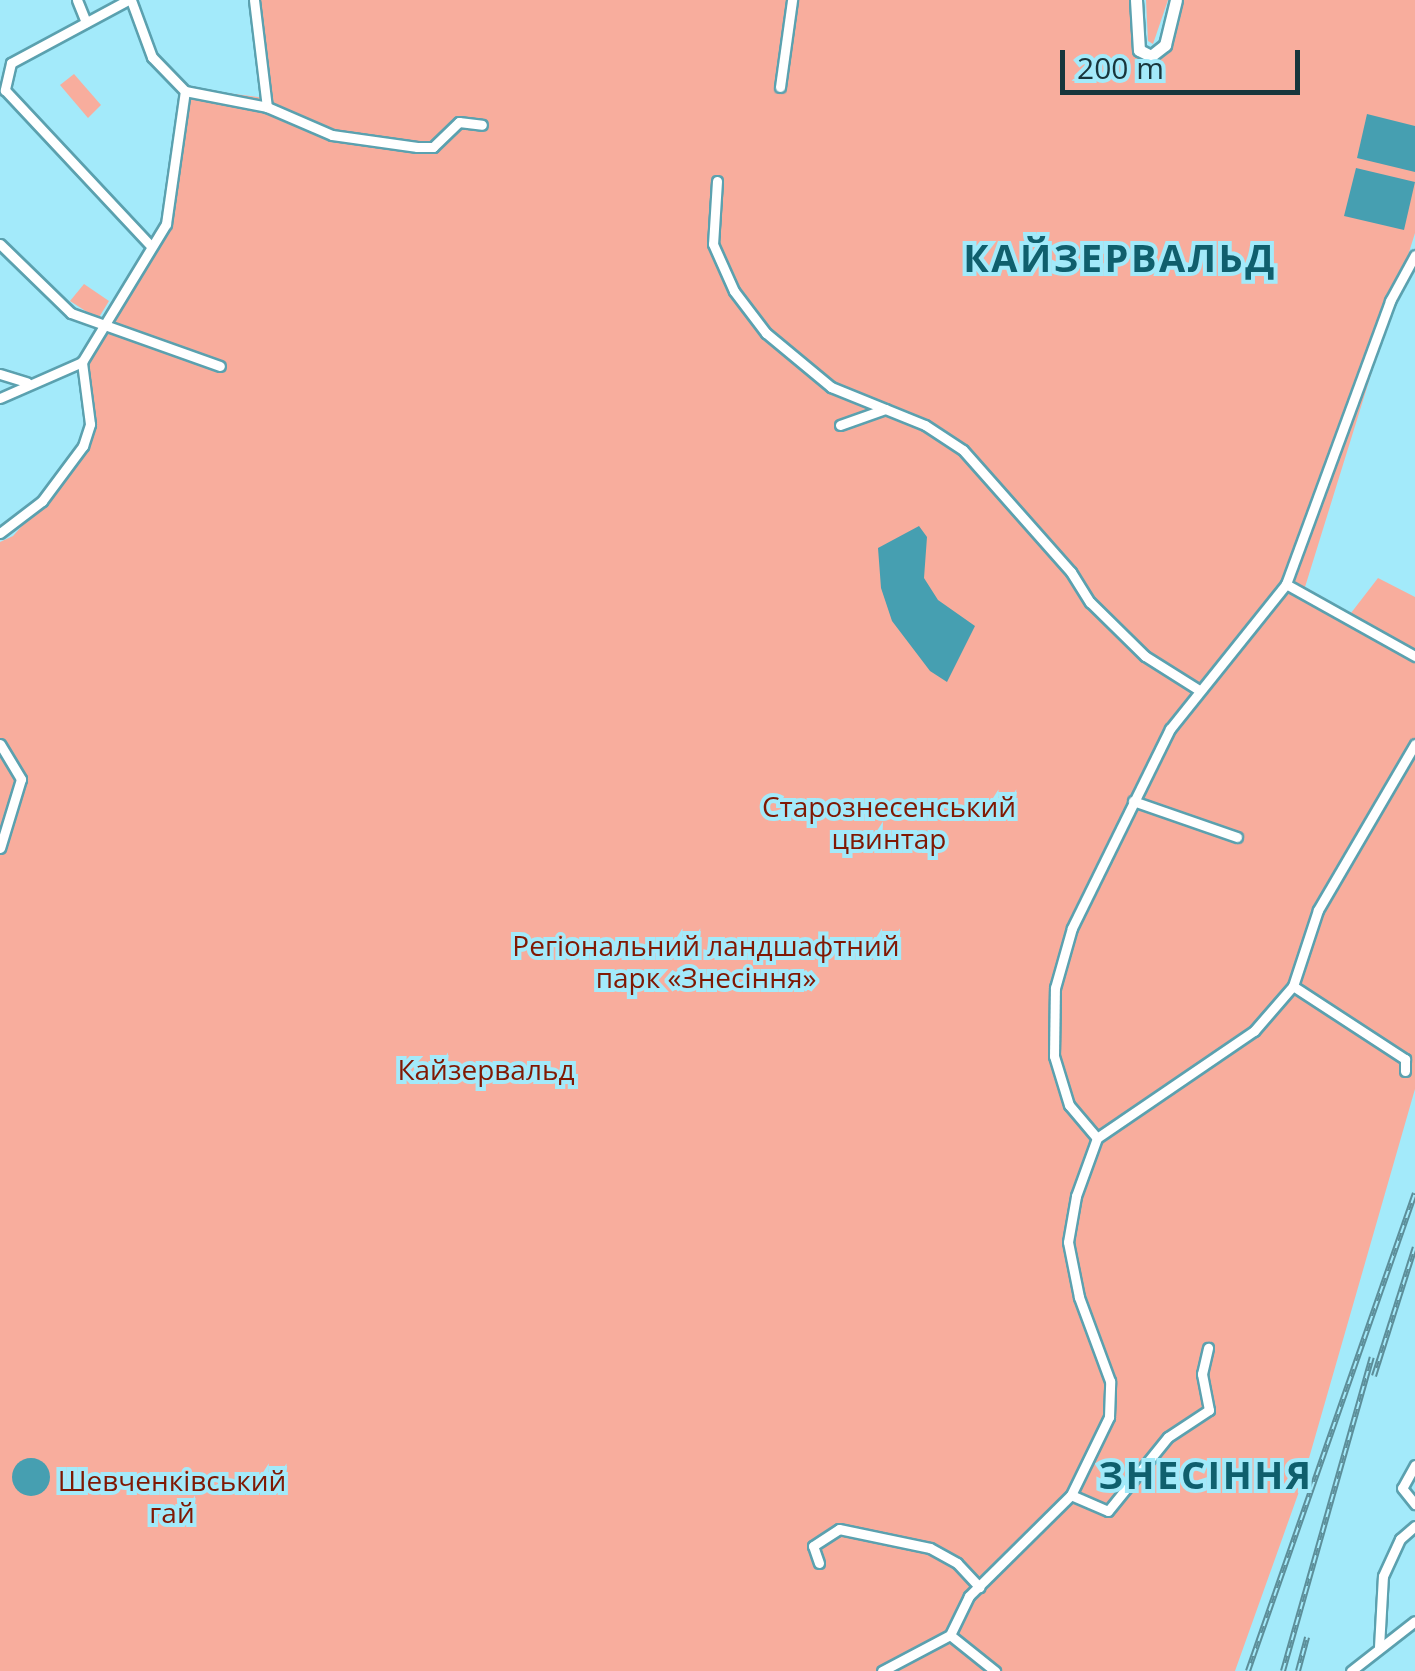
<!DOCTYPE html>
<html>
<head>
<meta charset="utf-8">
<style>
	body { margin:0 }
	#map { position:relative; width:1415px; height:1671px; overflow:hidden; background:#a3eafa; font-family:"Open Sans",sans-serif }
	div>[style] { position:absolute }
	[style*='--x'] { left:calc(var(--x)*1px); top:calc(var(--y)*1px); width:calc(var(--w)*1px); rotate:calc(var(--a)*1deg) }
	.green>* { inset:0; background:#f8ad9d }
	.water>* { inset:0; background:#469fb1 }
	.round { border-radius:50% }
	.roads { filter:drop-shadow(2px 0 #5ba1af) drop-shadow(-2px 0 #5ba1af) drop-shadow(0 2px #5ba1af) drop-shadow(0 -2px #5ba1af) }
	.minor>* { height:9px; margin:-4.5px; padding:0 4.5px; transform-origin:4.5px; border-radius:4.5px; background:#fff }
	.major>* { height:11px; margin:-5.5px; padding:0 5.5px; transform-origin:5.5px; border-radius:5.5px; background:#fff }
	.rail>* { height:6px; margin-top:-3px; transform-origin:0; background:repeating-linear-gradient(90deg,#a3eafa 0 8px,#5c8e99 0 16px); box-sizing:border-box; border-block:2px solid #5c8e99 }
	span { translate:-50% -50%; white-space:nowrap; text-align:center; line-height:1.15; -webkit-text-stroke:8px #a3eafa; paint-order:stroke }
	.park-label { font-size:28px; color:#801803 }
	.district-label { font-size:38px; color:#0f5f6d; font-weight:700; letter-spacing:2.5px }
	.scale { position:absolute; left:1060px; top:50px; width:240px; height:45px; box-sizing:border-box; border:5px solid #18363c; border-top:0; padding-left:12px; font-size:30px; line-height:35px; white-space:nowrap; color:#18363c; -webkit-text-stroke:8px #a3eafa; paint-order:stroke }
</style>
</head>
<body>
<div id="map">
	<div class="green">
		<i style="clip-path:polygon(259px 0,1134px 0,1133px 45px,1138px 55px,1159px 57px,1179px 0,1415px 0,1415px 233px,1305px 587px,1351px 613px,1378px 578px,1415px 597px,1415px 1089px,1301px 1486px,1235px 1671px,0 1671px,0 542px,13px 536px,83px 456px,93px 430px,87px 360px,169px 223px,188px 88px,273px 99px)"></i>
		<i style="clip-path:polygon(1146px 0,1168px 0,1153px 44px,1148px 41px)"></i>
		<i style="clip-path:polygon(74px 74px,101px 105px,88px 118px,60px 85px)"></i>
		<i style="clip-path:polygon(84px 284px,109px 301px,98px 319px,70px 301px)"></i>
	</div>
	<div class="water">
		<i style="clip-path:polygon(1367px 114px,1415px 126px,1415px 172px,1357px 158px)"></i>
		<i style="clip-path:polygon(1356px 168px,1415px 182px,1404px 230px,1344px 216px)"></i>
		<i style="clip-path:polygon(919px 526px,927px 537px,924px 578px,938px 600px,975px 626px,947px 682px,930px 671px,892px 621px,881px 588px,878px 548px)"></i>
		<i class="round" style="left:12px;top:1458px;width:38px;height:38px"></i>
	</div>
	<div class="roads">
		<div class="minor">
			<i style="--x:77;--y:0;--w:24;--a:68"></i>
			<i style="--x:128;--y:0;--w:133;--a:151.7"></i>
			<i style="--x:11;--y:63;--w:28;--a:103"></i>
			<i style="--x:5;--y:90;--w:214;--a:46.9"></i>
			<i style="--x:131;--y:0;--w:61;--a:69.8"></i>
			<i style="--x:152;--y:57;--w:47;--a:45.9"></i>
			<i style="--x:254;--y:0;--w:108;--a:83.1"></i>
			<i style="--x:780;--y:87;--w:88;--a:-82.1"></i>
			<i style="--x:185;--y:91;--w:84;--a:11"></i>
			<i style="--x:267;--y:107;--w:71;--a:23.3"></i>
			<i style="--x:332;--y:135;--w:86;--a:8"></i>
			<i style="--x:417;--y:147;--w:16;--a:0"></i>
			<i style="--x:433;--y:147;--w:36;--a:-44"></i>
			<i style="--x:459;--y:122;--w:23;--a:7"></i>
			<i style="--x:717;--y:181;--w:63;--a:93.6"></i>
			<i style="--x:713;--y:244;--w:51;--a:65.9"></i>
			<i style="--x:734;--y:291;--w:53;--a:52.7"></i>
			<i style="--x:766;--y:333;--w:85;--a:39.7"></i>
			<i style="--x:831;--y:387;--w:101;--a:22"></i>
			<i style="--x:925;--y:425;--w:45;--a:33.3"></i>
			<i style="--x:963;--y:450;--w:163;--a:48.5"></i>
			<i style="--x:1071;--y:572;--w:36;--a:58"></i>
			<i style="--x:1090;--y:602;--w:77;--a:44.5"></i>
			<i style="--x:1145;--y:656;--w:64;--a:32.2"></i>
			<i style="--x:0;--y:244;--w:99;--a:44.2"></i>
			<i style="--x:71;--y:313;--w:158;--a:19.6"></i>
			<i style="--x:0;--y:374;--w:28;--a:17"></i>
			<i style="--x:0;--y:398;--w:90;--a:-23.7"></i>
			<i style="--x:82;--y:362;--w:162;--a:-58.7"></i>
			<i style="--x:166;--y:224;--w:134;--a:-81.9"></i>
			<i style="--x:840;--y:425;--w:48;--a:-19.6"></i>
			<i style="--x:0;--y:533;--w:53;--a:-37.3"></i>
			<i style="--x:42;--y:501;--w:69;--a:-53.3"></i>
			<i style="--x:83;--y:446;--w:23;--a:-72"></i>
			<i style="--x:90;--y:424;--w:63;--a:-97.4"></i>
			<i style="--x:1286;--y:584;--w:148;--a:29.2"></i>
			<i style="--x:0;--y:744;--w:41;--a:59"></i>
			<i style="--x:21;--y:779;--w:72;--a:106.9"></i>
			<i style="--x:1133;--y:801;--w:110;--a:19.1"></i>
			<i style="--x:1293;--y:986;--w:134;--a:33.1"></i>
			<i style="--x:1405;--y:1059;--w:12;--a:90"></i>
			<i style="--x:1097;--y:1138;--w:43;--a:-130.3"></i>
			<i style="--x:1069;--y:1105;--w:51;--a:-107"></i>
			<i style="--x:1054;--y:1056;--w:68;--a:-89.2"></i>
			<i style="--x:1055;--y:988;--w:62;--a:-74.2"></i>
			<i style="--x:1072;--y:928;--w:222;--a:-63.8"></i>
			<i style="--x:1170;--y:729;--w:186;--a:-51.3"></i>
			<i style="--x:1286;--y:584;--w:302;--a:-69.8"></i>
			<i style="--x:1390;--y:301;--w:52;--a:-61.5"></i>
			<i style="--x:1415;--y:1465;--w:26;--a:119"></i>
			<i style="--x:1402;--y:1488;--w:21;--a:51"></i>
			<i style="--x:1071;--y:1495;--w:40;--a:23.4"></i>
			<i style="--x:1108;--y:1511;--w:95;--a:-51"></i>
			<i style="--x:1168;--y:1437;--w:49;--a:-33.4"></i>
			<i style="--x:1209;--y:1410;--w:37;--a:-101"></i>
			<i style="--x:1202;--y:1374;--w:27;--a:-77"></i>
			<i style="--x:819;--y:1563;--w:18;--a:-109"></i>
			<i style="--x:813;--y:1546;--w:31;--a:-33"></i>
			<i style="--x:839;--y:1529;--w:93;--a:11.8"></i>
			<i style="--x:930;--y:1548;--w:31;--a:29"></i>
			<i style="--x:957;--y:1563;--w:33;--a:47"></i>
			<i style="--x:950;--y:1635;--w:58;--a:38.7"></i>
			<i style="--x:1379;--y:1647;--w:71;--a:-86.8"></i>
			<i style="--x:1383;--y:1576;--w:41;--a:-65.3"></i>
			<i style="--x:1400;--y:1539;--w:20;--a:-41"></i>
			<i style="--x:882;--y:1671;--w:77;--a:-27.9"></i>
			<i style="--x:950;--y:1635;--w:43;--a:-64"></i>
			<i style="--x:969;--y:1596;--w:144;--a:-44.7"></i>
			<i style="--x:1071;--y:1495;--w:87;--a:-64"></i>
			<i style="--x:1109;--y:1417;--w:36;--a:-88"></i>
			<i style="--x:1110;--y:1381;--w:90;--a:-110.3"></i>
			<i style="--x:1079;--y:1297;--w:56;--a:-101.3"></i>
			<i style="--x:1068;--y:1242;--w:47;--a:-80.1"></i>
			<i style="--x:1076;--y:1196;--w:62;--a:-70.1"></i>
			<i style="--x:1097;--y:1138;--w:190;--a:-34.3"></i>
			<i style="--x:1254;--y:1031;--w:60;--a:-49.1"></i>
			<i style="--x:1293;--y:986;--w:80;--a:-71.8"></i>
			<i style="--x:1318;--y:910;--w:192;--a:-59.7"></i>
			<i style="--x:1351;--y:1671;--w:81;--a:-38"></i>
		</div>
		<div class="major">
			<i style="--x:1136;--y:0;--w:50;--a:86.6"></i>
			<i style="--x:1139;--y:50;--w:13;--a:27"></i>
			<i style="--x:1151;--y:56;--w:18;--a:-38"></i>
			<i style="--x:1165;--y:45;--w:46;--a:-76.3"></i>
		</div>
	</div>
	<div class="rail">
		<i style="--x:1374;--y:1376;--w:135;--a:-72.4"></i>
		<i style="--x:1248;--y:1671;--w:506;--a:-70.74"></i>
		<i style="--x:1283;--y:1671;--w:326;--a:-74.2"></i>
		<i style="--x:1298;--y:1671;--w:35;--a:-75"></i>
	</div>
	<div class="park-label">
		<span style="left:889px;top:822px">Старознесенський<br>цвинтар</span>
		<span style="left:706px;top:961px">Регіональний ландшафтний<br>парк «Знесіння»</span>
		<span style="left:486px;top:1069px">Кайзервальд</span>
		<span style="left:172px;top:1496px">Шевченківський<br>гай</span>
	</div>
	<div class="district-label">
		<span style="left:1120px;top:258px">КАЙЗЕРВАЛЬД</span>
		<span style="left:1206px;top:1475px">ЗНЕСІННЯ</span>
	</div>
	<div class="scale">200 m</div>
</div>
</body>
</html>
